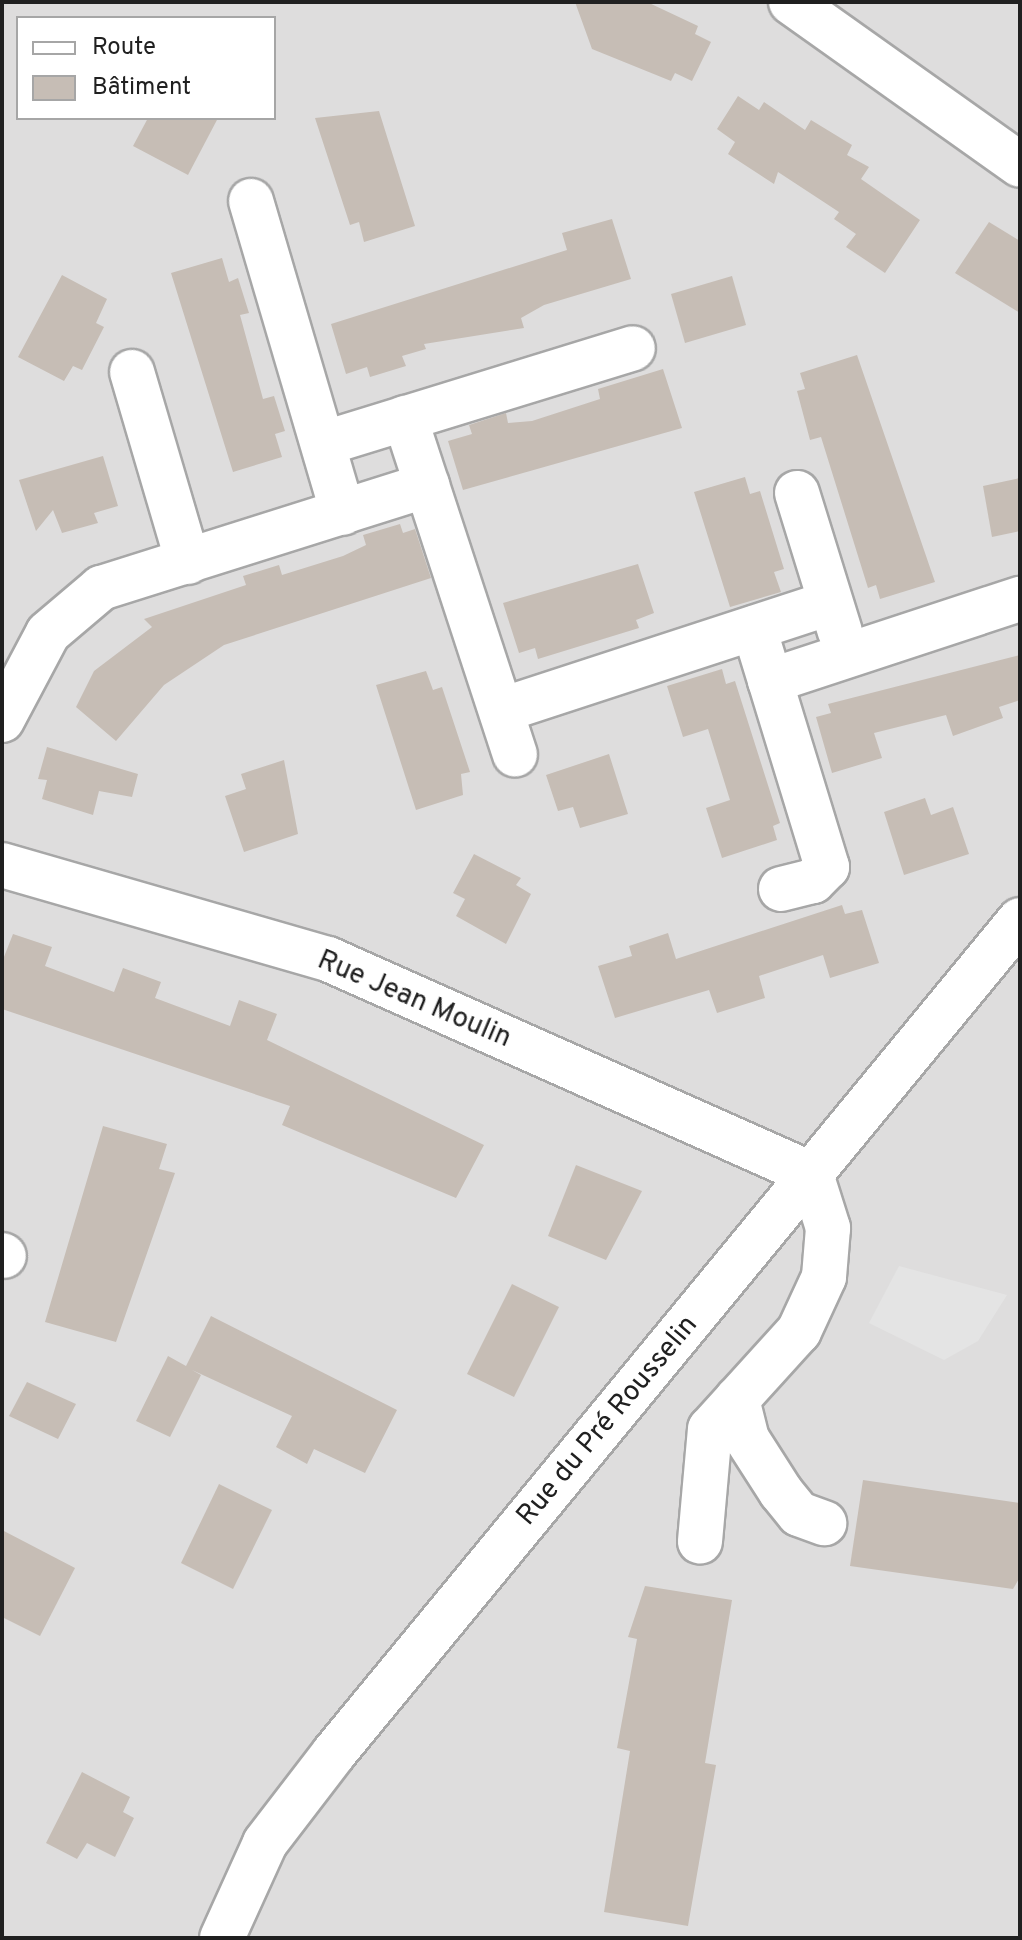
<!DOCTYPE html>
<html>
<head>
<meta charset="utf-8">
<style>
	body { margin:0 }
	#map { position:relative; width:1022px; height:1940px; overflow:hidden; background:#f1ede6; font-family:Overpass,sans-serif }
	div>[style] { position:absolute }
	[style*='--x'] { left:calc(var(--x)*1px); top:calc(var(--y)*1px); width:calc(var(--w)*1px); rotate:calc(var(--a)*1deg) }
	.residential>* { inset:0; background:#dedddd }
	.parking>* { inset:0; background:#e4e4e4 }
	.building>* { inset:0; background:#c6bdb5 }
	.roads { filter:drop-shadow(2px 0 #a7a7a7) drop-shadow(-2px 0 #a7a7a7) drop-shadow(0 2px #a7a7a7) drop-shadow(0 -2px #a7a7a7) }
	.minor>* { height:44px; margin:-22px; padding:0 22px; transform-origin:22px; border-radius:22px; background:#fff }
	span { translate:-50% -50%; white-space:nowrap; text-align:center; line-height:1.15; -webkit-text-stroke:6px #fff; paint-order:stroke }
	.street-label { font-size:28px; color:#202020 }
	.frame { position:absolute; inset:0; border:4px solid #202020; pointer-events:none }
	.legend { position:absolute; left:16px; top:16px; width:260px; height:104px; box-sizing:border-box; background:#fff; border:2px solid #a6a6a6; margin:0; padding:10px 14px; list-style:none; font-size:24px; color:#202020 }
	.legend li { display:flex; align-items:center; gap:16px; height:40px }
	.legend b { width:40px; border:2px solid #a6a6a6 }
</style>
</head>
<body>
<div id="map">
	<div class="residential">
		<i style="clip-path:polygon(evenodd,2px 2px,1020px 2px,1020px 1938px,2px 1938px,2px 2px,18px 18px,274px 18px,274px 118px,18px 118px,18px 18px)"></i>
	</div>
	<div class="parking">
		<i style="clip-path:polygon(899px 1266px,1007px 1295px,978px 1341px,944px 1360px,869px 1323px)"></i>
	</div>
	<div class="building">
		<i style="clip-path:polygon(575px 2px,647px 2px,698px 26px,695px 34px,711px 42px,692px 81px,675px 73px,671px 81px,592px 49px)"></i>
		<i style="clip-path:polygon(738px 96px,759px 110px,764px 102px,805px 130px,811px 120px,852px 145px,847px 155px,869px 167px,861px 179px,920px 220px,885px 273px,846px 247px,856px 234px,834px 219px,839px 212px,778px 172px,774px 184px,728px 154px,735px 142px,717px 129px)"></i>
		<i style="clip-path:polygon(379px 111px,415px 226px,364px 242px,359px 222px,350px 225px,315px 118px)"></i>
		<i style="clip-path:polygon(148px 118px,218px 118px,188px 175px,133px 146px)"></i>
		<i style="clip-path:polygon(612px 219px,631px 279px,544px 305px,521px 318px,524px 328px,424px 344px,426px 349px,402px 356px,406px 366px,370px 377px,367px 367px,346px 374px,331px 324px,567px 250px,562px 233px)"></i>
		<i style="clip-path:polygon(989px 222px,1020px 241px,1020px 313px,955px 273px)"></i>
		<i style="clip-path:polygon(222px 258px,229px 282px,238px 278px,249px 313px,240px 315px,263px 399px,274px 396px,285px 431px,275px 434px,282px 457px,233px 472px,171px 273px)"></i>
		<i style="clip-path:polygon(62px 275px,107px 299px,96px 323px,104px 327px,82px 370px,73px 366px,64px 381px,18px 357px)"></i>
		<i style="clip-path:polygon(732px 276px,746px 325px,685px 343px,671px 294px)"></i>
		<i style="clip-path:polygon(857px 355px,935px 582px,880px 599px,876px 585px,868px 588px,821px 437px,810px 440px,797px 391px,805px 389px,800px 373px)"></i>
		<i style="clip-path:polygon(663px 369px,682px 428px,463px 490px,448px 441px,472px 434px,469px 425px,506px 413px,508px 423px,532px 421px,600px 399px,598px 389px)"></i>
		<i style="clip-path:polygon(103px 456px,118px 506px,94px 513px,98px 523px,62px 533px,53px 510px,36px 531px,19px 480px)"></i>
		<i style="clip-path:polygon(745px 477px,750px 494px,760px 491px,784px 569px,774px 572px,781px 592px,730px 607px,694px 492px)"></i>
		<i style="clip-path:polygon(1020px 478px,1020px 531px,992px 537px,983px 486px)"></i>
		<i style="clip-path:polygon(400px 524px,403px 533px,415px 529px,431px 578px,224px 645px,164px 685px,116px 741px,76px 707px,94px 671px,152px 627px,144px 619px,246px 585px,243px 576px,279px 565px,282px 575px,343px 556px,366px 545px,363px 535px)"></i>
		<i style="clip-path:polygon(638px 564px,654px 613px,636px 620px,639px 628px,538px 659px,535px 648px,519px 653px,503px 603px)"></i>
		<i style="clip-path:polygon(1020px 655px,1020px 700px,999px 707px,1003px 718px,953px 736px,946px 715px,874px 733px,882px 758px,832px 773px,816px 717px,831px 713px,828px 704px)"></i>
		<i style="clip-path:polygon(722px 669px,726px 684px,735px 681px,780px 823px,773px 826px,777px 840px,722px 858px,706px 808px,730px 800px,708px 729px,683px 737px,667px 686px)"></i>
		<i style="clip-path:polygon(426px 671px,433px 690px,442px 687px,470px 772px,461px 774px,463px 795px,416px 810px,376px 685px)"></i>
		<i style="clip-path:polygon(47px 747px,138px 774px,132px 797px,99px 791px,93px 815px,42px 799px,47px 780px,38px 779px)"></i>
		<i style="clip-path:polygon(609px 754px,628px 814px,580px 828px,573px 807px,558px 811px,546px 775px)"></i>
		<i style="clip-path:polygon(284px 760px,298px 834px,244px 852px,225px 796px,246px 789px,241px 774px)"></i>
		<i style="clip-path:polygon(925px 798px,931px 815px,953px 807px,969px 854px,904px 875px,884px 812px)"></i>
		<i style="clip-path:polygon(474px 854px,521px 878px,516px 885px,531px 894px,506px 944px,456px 916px,465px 899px,453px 893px)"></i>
		<i style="clip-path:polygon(842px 905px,845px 914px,862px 910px,879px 963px,830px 978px,823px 955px,759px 976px,765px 998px,717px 1013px,709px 990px,615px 1018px,598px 966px,632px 956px,629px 946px,668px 933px,676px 959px)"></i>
		<i style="clip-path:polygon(13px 934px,52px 947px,45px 966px,114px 992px,123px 968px,161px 982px,155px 998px,230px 1026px,239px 1000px,277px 1014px,267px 1040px,484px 1145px,456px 1198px,282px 1125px,290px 1106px,2px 1009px,2px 962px)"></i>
		<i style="clip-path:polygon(103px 1126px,167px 1144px,159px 1169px,175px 1173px,116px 1342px,45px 1322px)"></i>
		<i style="clip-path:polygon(576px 1165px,642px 1191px,606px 1260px,548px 1236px)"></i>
		<i style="clip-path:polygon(512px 1284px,559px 1307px,514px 1397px,467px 1374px)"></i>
		<i style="clip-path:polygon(211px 1316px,397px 1410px,365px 1473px,314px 1449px,307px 1464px,276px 1447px,292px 1416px,192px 1370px,201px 1375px,170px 1437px,136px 1421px,168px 1356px,186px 1366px)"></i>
		<i style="clip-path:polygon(27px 1382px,76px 1404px,58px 1439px,9px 1416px)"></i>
		<i style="clip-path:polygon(863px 1480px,1020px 1503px,1020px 1577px,1013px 1589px,850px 1566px)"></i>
		<i style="clip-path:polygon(219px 1484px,272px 1510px,233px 1589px,181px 1563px)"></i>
		<i style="clip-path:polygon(2px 1530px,75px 1568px,40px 1636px,2px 1617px)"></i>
		<i style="clip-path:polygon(645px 1586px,732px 1600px,705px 1763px,716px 1765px,688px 1926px,604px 1912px,630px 1751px,617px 1748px,637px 1639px,628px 1637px)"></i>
		<i style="clip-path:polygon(82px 1772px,130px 1797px,123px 1812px,134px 1818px,115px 1857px,87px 1843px,77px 1859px,46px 1843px)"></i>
	</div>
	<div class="roads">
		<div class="minor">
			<i style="--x:791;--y:2;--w:281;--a:35.4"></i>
			<i style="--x:251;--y:201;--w:325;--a:73.6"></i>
			<i style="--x:132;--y:372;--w:198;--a:73.6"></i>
			<i style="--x:405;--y:418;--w:354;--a:71.9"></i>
			<i style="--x:325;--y:443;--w:322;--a:-17.1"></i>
			<i style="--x:797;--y:493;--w:145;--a:72.8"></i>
			<i style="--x:754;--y:628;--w:250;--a:73"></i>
			<i style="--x:827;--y:867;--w:20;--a:135"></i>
			<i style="--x:813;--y:881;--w:33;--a:166"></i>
			<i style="--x:770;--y:681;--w:263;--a:-18.2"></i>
			<i style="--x:502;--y:710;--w:345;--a:-18.1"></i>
			<i style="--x:2;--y:720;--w:98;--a:-62.1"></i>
			<i style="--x:48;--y:633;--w:70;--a:-40.3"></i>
			<i style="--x:101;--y:588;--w:342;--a:-17.5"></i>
			<i style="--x:2;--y:865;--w:339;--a:16.1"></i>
			<i style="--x:328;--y:959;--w:529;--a:24"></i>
			<i style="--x:811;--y:1174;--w:57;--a:72.5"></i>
			<i style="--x:828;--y:1228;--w:49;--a:94.7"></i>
			<i style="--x:824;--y:1277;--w:60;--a:114.8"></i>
			<i style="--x:799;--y:1331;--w:132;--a:132.2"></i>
			<i style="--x:710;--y:1429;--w:113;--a:95.1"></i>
			<i style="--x:2;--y:1255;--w:2;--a:27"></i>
			<i style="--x:737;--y:1399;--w:41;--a:76"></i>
			<i style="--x:747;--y:1439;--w:63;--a:57.3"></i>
			<i style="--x:781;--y:1492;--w:28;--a:51"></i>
			<i style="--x:799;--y:1514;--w:27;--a:20"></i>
			<i style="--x:222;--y:1938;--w:104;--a:-65.6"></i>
			<i style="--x:265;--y:1843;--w:113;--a:-52.5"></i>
			<i style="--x:334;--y:1753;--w:1079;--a:-50.53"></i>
		</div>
	</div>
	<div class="street-label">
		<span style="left:414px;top:1000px;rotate:23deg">Rue Jean Moulin</span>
		<span style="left:608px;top:1421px;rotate:-50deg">Rue du Pré Rousselin</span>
	</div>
	<div class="frame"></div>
	<ul class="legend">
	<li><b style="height:10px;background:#fff"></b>Route</li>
	<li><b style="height:22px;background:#c6bdb5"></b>Bâtiment</li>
	</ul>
</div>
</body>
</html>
